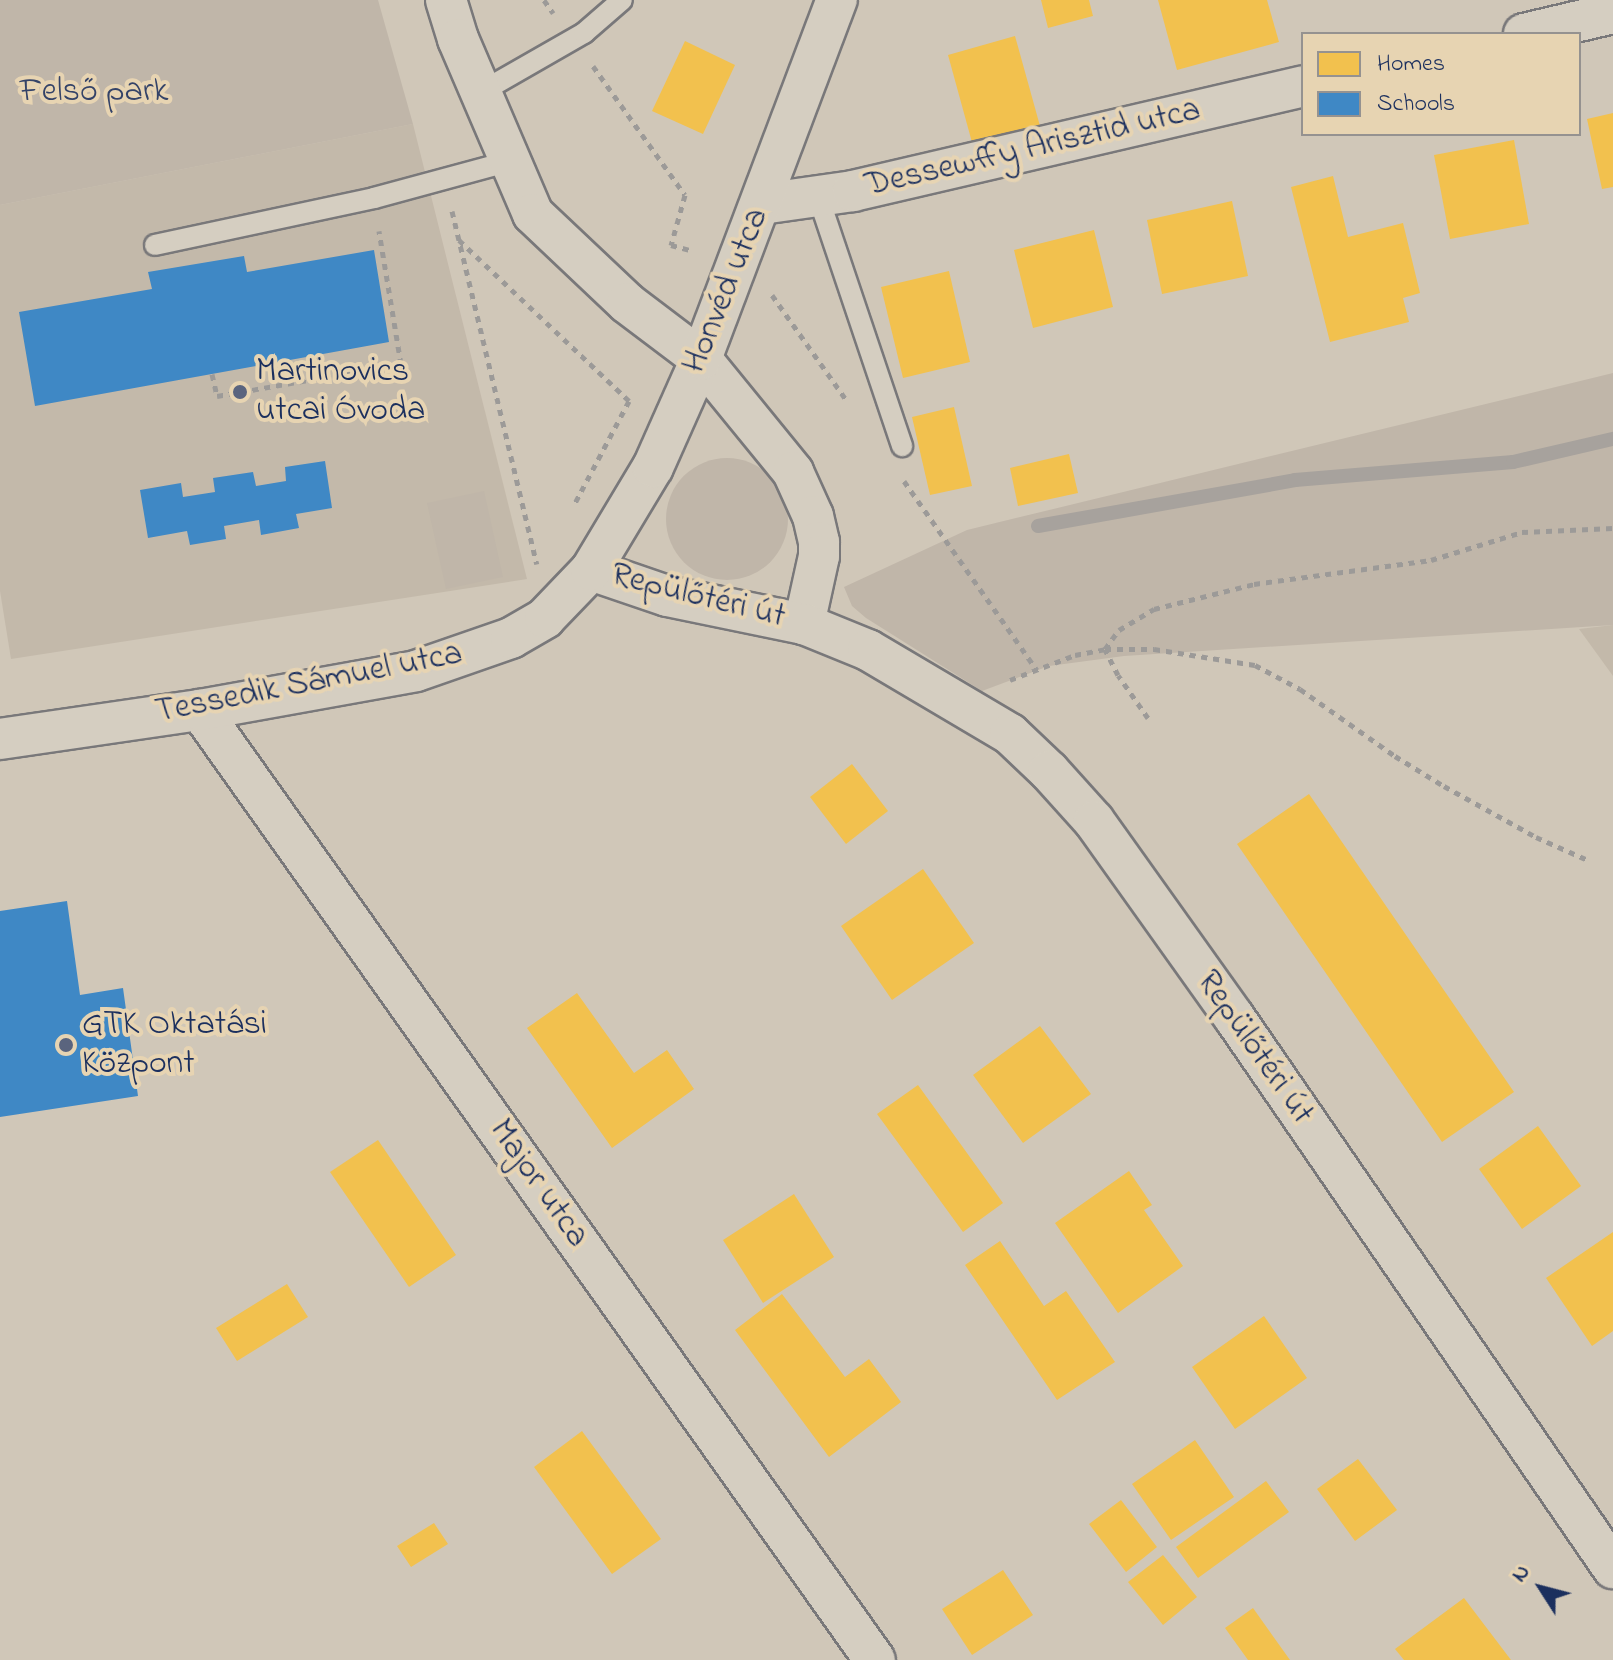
<!DOCTYPE html>
<html>
<head>
<meta charset="utf-8">
<style>
	body { margin:0 }
	#map { position:relative; width:1613px; height:1660px; overflow:hidden; background:#d0c7b8; font-family:"Indie Flower",sans-serif }
	div>[style] { position:absolute }
	[style*='--x'] { left:calc(var(--x)*1px); top:calc(var(--y)*1px); width:calc(var(--w)*1px); rotate:calc(var(--a)*1deg) }
	.built>* { inset:0; background:#c3b9aa }
	.green>* { inset:0; background:#c0b6a9 }
	.round { border-radius:50% }
	.homes>* { inset:0; background:#f2c14e }
	.schools>* { inset:0; background:#3f88c5 }
	.stream>* { height:14px; margin:-7px; padding:0 7px; transform-origin:7px; border-radius:7px; background:#a7a29d }
	.path>* { height:5px; margin-top:-2.5px; transform-origin:0; background:repeating-linear-gradient(90deg,#9c9a98 0 6px,transparent 0 12px) }
	.roads { filter:drop-shadow(2px 0 #79787a) drop-shadow(-2px 0 #79787a) drop-shadow(0 2px #79787a) drop-shadow(0 -2px #79787a) }
	.service>* { height:20px; margin:-10px; padding:0 10px; transform-origin:10px; border-radius:10px; background:#d5cec1 }
	.minor>* { height:40px; margin:-20px; padding:0 20px; transform-origin:20px; border-radius:20px; background:#d5cec1 }
	.dots>* { width:22px; height:22px; translate:-50% -50%; box-sizing:border-box; border:4px solid #e7d4b2; border-radius:50% }
	span { translate:-50% -50%; white-space:nowrap; text-align:center; line-height:1.15; -webkit-text-stroke:8px #e7d4b2; paint-order:stroke }
	.park-label { font-size:34px; color:#344368 }
	.street-label { font-size:34px; color:#1b2f5e }
	.poi-label { font-size:34px; color:#1b2f5e }
	.left { translate:0 -50%; text-align:left }
	.legend { position:absolute; left:1301px; top:32px; width:280px; height:104px; box-sizing:border-box; background:#e7d4b2; border:2px solid #959290; margin:0; padding:10px 14px; list-style:none; font-size:24px; color:#1b2f5e }
	.legend li { display:flex; align-items:center; gap:16px; height:40px }
	.legend b { width:40px; border:2px solid #959290 }
	.north { position:absolute; left:1501px; top:1548px; width:80px; height:80px; -webkit-text-stroke:6px #e7d4b2; paint-order:stroke; rotate:306deg; font-size:22px; font-weight:700; line-height:32px; text-align:center; color:#1b2f5e }
	.north::after { content:''; display:block; margin:auto; width:28px; height:36px; background:#1b2f5e; clip-path:polygon(50% 0,100% 100%,50% 72%,0 100%) }
</style>
</head>
<body>
<div id="map">
	<div class="built">
		<i style="clip-path:polygon(413px 124px,527px 579px,11px 659px,0 591px,0 205px)"></i>
		<i style="clip-path:polygon(1613px 625px,1613px 676px,1579px 629px)"></i>
	</div>
	<div class="green">
		<i style="clip-path:polygon(0 0,378px 0,413px 124px,0 205px)"></i>
		<i style="clip-path:polygon(1613px 373px,1613px 625px,1124px 656px,1049px 666px,982px 691px,866px 618px,852px 606px,844px 587px,967px 530px)"></i>
		<i class="round" style="left:666px;top:458px;width:122px;height:122px"></i>
		<i style="clip-path:polygon(484px 491px,503px 577px,446px 589px,427px 503px)"></i>
	</div>
	<div class="homes">
		<i style="clip-path:polygon(1041px 0,1089px 0,1093px 16px,1048px 28px)"></i>
		<i style="clip-path:polygon(1158px 0,1267px 0,1279px 42px,1177px 70px)"></i>
		<i style="clip-path:polygon(1015px 36px,1040px 126px,973px 146px,948px 55px)"></i>
		<i style="clip-path:polygon(685px 41px,735px 65px,703px 134px,652px 111px)"></i>
		<i style="clip-path:polygon(1613px 113px,1613px 187px,1602px 189px,1587px 119px)"></i>
		<i style="clip-path:polygon(1514px 140px,1529px 224px,1450px 239px,1434px 155px)"></i>
		<i style="clip-path:polygon(1333px 176px,1348px 237px,1403px 223px,1420px 293px,1403px 298px,1409px 322px,1330px 342px,1291px 187px)"></i>
		<i style="clip-path:polygon(1232px 201px,1248px 276px,1162px 294px,1147px 220px)"></i>
		<i style="clip-path:polygon(1094px 230px,1113px 307px,1033px 328px,1014px 250px)"></i>
		<i style="clip-path:polygon(949px 271px,970px 362px,903px 378px,881px 287px)"></i>
		<i style="clip-path:polygon(954px 407px,972px 486px,930px 495px,912px 417px)"></i>
		<i style="clip-path:polygon(1069px 454px,1078px 493px,1018px 506px,1010px 468px)"></i>
		<i style="clip-path:polygon(852px 764px,888px 811px,846px 844px,810px 797px)"></i>
		<i style="clip-path:polygon(1309px 794px,1514px 1092px,1442px 1142px,1237px 844px)"></i>
		<i style="clip-path:polygon(923px 869px,974px 943px,892px 1000px,841px 926px)"></i>
		<i style="clip-path:polygon(577px 993px,634px 1073px,667px 1050px,694px 1089px,612px 1148px,527px 1028px)"></i>
		<i style="clip-path:polygon(1040px 1026px,1091px 1094px,1023px 1143px,973px 1075px)"></i>
		<i style="clip-path:polygon(918px 1085px,1003px 1203px,963px 1232px,877px 1114px)"></i>
		<i style="clip-path:polygon(1538px 1126px,1581px 1186px,1522px 1229px,1479px 1169px)"></i>
		<i style="clip-path:polygon(378px 1140px,456px 1255px,409px 1287px,330px 1172px)"></i>
		<i style="clip-path:polygon(1129px 1171px,1152px 1205px,1144px 1210px,1183px 1266px,1118px 1313px,1055px 1223px)"></i>
		<i style="clip-path:polygon(794px 1194px,834px 1257px,763px 1303px,723px 1240px)"></i>
		<i style="clip-path:polygon(1613px 1232px,1613px 1331px,1592px 1346px,1546px 1278px)"></i>
		<i style="clip-path:polygon(1000px 1241px,1044px 1306px,1066px 1291px,1115px 1362px,1057px 1400px,965px 1265px)"></i>
		<i style="clip-path:polygon(287px 1284px,308px 1317px,237px 1361px,216px 1328px)"></i>
		<i style="clip-path:polygon(782px 1294px,845px 1377px,869px 1359px,901px 1402px,829px 1457px,735px 1330px)"></i>
		<i style="clip-path:polygon(1264px 1316px,1307px 1378px,1235px 1429px,1192px 1367px)"></i>
		<i style="clip-path:polygon(582px 1431px,661px 1539px,612px 1574px,534px 1467px)"></i>
		<i style="clip-path:polygon(1195px 1440px,1234px 1497px,1171px 1540px,1132px 1484px)"></i>
		<i style="clip-path:polygon(1358px 1459px,1397px 1510px,1355px 1541px,1317px 1489px)"></i>
		<i style="clip-path:polygon(1266px 1481px,1289px 1512px,1198px 1578px,1176px 1547px)"></i>
		<i style="clip-path:polygon(1121px 1500px,1157px 1547px,1126px 1572px,1089px 1524px)"></i>
		<i style="clip-path:polygon(434px 1523px,448px 1544px,411px 1567px,397px 1546px)"></i>
		<i style="clip-path:polygon(1163px 1555px,1197px 1597px,1163px 1625px,1128px 1582px)"></i>
		<i style="clip-path:polygon(1003px 1570px,1033px 1615px,972px 1655px,942px 1609px)"></i>
		<i style="clip-path:polygon(1464px 1598px,1511px 1660px,1404px 1660px,1395px 1649px)"></i>
		<i style="clip-path:polygon(1253px 1608px,1290px 1660px,1248px 1660px,1225px 1628px)"></i>
	</div>
	<div class="schools">
		<i style="clip-path:polygon(374px 250px,389px 342px,35px 406px,19px 312px,152px 289px,148px 272px,244px 256px,247px 272px)"></i>
		<i style="clip-path:polygon(325px 461px,332px 508px,296px 514px,299px 528px,261px 535px,259px 520px,224px 526px,226px 539px,190px 545px,187px 531px,148px 538px,140px 490px,181px 483px,183px 497px,215px 492px,213px 478px,253px 472px,256px 486px,286px 481px,285px 467px)"></i>
		<i style="clip-path:polygon(67px 901px,80px 995px,123px 988px,138px 1096px,0 1117px,0 911px)"></i>
	</div>
	<div class="stream">
		<i style="--x:1038;--y:526;--w:261;--a:-10.1"></i>
		<i style="--x:1295;--y:480;--w:219;--a:-4.7"></i>
		<i style="--x:1513;--y:462;--w:103;--a:-13"></i>
	</div>
	<div class="path">
		<i style="--x:544;--y:0;--w:16;--a:55"></i>
		<i style="--x:593;--y:66;--w:158;--a:54.5"></i>
		<i style="--x:685;--y:195;--w:52;--a:105.6"></i>
		<i style="--x:671;--y:245;--w:23;--a:15"></i>
		<i style="--x:452;--y:211;--w:363;--a:76.5"></i>
		<i style="--x:459;--y:240;--w:234;--a:43.4"></i>
		<i style="--x:629;--y:401;--w:115;--a:117.9"></i>
		<i style="--x:772;--y:295;--w:130;--a:54.7"></i>
		<i style="--x:212;--y:374;--w:23;--a:77"></i>
		<i style="--x:217;--y:396;--w:187;--a:-9.9"></i>
		<i style="--x:401;--y:364;--w:135;--a:-99.4"></i>
		<i style="--x:904;--y:481;--w:231;--a:54.9"></i>
		<i style="--x:1010;--y:680;--w:70;--a:-21"></i>
		<i style="--x:1075;--y:655;--w:31;--a:-11"></i>
		<i style="--x:1105;--y:649;--w:49;--a:0"></i>
		<i style="--x:1154;--y:649;--w:102;--a:9"></i>
		<i style="--x:1255;--y:665;--w:51;--a:28.1"></i>
		<i style="--x:1300;--y:689;--w:116;--a:35.2"></i>
		<i style="--x:1395;--y:756;--w:57;--a:31.5"></i>
		<i style="--x:1444;--y:786;--w:105;--a:29"></i>
		<i style="--x:1536;--y:837;--w:57;--a:23.9"></i>
		<i style="--x:1148;--y:718;--w:52;--a:-124.9"></i>
		<i style="--x:1118;--y:675;--w:29;--a:-117"></i>
		<i style="--x:1105;--y:649;--w:24;--a:-54"></i>
		<i style="--x:1119;--y:630;--w:41;--a:-31"></i>
		<i style="--x:1154;--y:609;--w:103;--a:-14"></i>
		<i style="--x:1254;--y:584;--w:179;--a:-7.7"></i>
		<i style="--x:1431;--y:560;--w:95;--a:-17.1"></i>
		<i style="--x:1522;--y:532;--w:91;--a:-2.5"></i>
	</div>
	<div class="roads">
		<div class="service">
			<i style="--x:481;--y:92;--w:119;--a:-29.8"></i>
			<i style="--x:584;--y:33;--w:50;--a:-41"></i>
			<i style="--x:818;--y:196;--w:264;--a:71.4"></i>
			<i style="--x:155;--y:245;--w:224;--a:-12.1"></i>
			<i style="--x:374;--y:198;--w:141;--a:-15.2"></i>
		</div>
		<div class="minor">
			<i style="--x:446;--y:0;--w:41;--a:72.9"></i>
			<i style="--x:458;--y:39;--w:190;--a:66.8"></i>
			<i style="--x:533;--y:214;--w:129;--a:43.4"></i>
			<i style="--x:627;--y:303;--w:93;--a:37.1"></i>
			<i style="--x:701;--y:359;--w:146;--a:50.8"></i>
			<i style="--x:793;--y:472;--w:48;--a:65.6"></i>
			<i style="--x:813;--y:516;--w:27;--a:77"></i>
			<i style="--x:819;--y:542;--w:14;--a:90"></i>
			<i style="--x:819;--y:556;--w:70;--a:102.4"></i>
			<i style="--x:1524;--y:34;--w:91;--a:-13.3"></i>
			<i style="--x:762;--y:204;--w:92;--a:-8.1"></i>
			<i style="--x:853;--y:191;--w:462;--a:-13.1"></i>
			<i style="--x:591;--y:570;--w:80;--a:18.9"></i>
			<i style="--x:667;--y:596;--w:140;--a:11.6"></i>
			<i style="--x:804;--y:624;--w:69;--a:22.1"></i>
			<i style="--x:868;--y:650;--w:165;--a:30.6"></i>
			<i style="--x:1010;--y:734;--w:54;--a:43.5"></i>
			<i style="--x:1049;--y:771;--w:67;--a:48"></i>
			<i style="--x:1094;--y:821;--w:241;--a:54.5"></i>
			<i style="--x:1234;--y:1017;--w:669;--a:55.48"></i>
			<i style="--x:200;--y:710;--w:1165;--a:54.61"></i>
			<i style="--x:0;--y:739;--w:202;--a:-8.3"></i>
			<i style="--x:200;--y:710;--w:219;--a:-10.2"></i>
			<i style="--x:416;--y:671;--w:101;--a:-19.2"></i>
			<i style="--x:511;--y:638;--w:39;--a:-30"></i>
			<i style="--x:545;--y:618;--w:66;--a:-46.2"></i>
			<i style="--x:591;--y:570;--w:120;--a:-59"></i>
			<i style="--x:653;--y:467;--w:118;--a:-66"></i>
			<i style="--x:701;--y:359;--w:384;--a:-69.3"></i>
		</div>
	</div>
	<div class="dots">
		<i style="left:240px;top:392px;background:#5a647e"></i>
		<i style="left:66px;top:1045px;background:#5a647e"></i>
	</div>
	<div class="park-label">
		<span style="left:94px;top:93px">Felső park</span>
	</div>
	<div class="street-label">
		<span style="left:1033px;top:149px;rotate:-13deg">Dessewffy Arisztid utca</span>
		<span style="left:727px;top:291px;rotate:-68deg">Honvéd utca</span>
		<span style="left:698px;top:597px;rotate:14deg">Repülőtéri út</span>
		<span style="left:309px;top:684px;rotate:-11deg">Tessedik Sámuel utca</span>
		<span style="left:1254px;top:1048px;rotate:55deg">Repülőtéri út</span>
		<span style="left:538px;top:1184px;rotate:55deg">Major utca</span>
	</div>
	<div class="poi-label">
		<span class="left" style="left:256px;top:392px">Martinovics<br>utcai Óvoda</span>
		<span class="left" style="left:82px;top:1045px">GTK Oktatási<br>Központ</span>
	</div>
	<ul class="legend">
	<li><b style="height:22px;background:#f2c14e"></b>Homes</li>
	<li><b style="height:22px;background:#3f88c5"></b>Schools</li>
	</ul>
	<div class="north">N</div>
</div>
</body>
</html>
